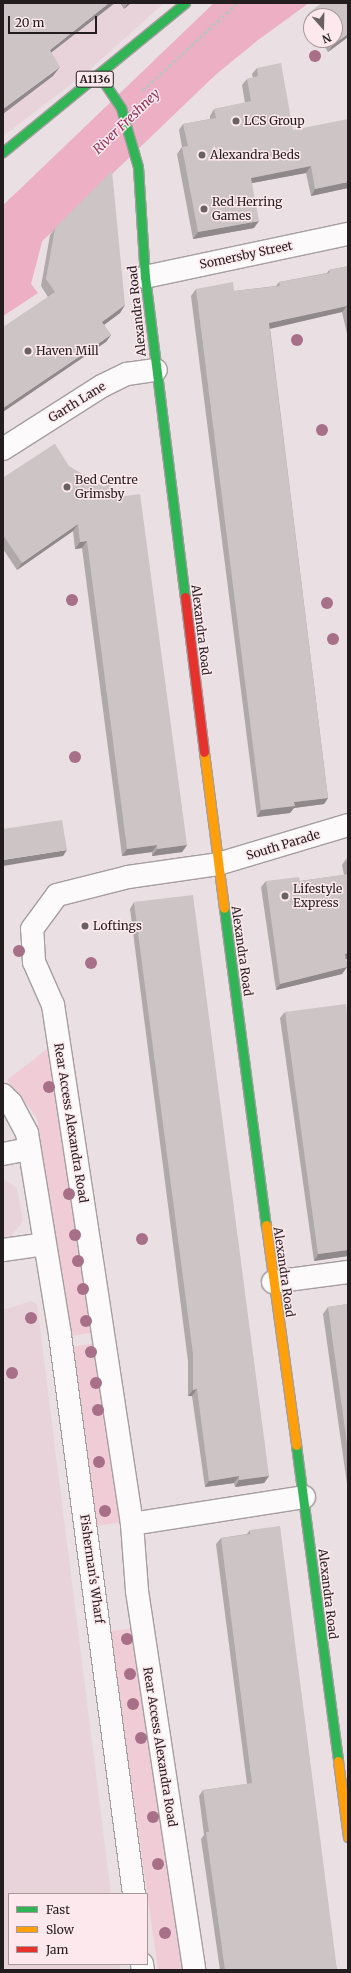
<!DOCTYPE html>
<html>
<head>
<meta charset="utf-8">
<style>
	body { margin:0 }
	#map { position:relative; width:351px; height:1973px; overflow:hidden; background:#eadfe2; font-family:Merriweather,serif }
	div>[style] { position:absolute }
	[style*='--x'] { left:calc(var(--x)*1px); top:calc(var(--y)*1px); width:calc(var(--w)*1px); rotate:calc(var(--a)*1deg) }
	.built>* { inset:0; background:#e8d3da }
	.green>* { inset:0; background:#f0ccd7 }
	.water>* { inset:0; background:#ecafc4 }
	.river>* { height:53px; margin:-26.5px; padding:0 26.5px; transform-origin:26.5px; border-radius:26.5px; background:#ecafc4 }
	.path>* { height:2.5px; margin-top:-1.25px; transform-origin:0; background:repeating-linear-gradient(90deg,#c3c0c1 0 4px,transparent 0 6px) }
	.roads { filter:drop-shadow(1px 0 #a59d9f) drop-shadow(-1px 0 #a59d9f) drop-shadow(0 1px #a59d9f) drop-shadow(0 -1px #a59d9f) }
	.street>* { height:22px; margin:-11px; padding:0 11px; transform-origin:11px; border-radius:11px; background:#fcfafb }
	.fast>* { height:9px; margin:-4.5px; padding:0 4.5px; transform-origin:4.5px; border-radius:4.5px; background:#30b455 }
	.slow>* { height:9px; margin:-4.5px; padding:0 4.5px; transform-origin:4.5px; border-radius:4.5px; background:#ff9f0a }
	.jam>* { height:9px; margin:-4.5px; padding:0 4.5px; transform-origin:4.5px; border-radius:4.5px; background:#e5322d }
	.trees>* { width:12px; height:12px; margin:-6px; border-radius:50%; background:#a86f88 }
	.wall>* { inset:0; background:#b0a9aa }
	.shaded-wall>* { inset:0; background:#90898b }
	.building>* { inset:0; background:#cdc4c6 }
	.dots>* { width:11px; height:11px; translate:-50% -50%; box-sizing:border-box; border:2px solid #fce8ed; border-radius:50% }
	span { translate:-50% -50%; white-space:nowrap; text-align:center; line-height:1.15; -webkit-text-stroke:3px #fce8ed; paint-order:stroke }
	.shield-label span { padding:1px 3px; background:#fce8ed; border:1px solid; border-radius:3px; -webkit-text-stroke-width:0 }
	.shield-label { font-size:11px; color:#241d1f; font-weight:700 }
	.poi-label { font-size:12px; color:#241d1f }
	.left { translate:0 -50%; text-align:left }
	.street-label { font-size:12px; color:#241d1f }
	.water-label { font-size:13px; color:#8e3057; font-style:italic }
	.frame { position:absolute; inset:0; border:4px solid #241d1f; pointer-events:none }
	.legend { position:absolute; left:8px; top:1893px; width:140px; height:72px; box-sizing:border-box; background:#fce8ed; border:1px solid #a6979b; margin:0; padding:5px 7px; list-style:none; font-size:12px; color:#241d1f }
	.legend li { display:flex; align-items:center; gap:8px; height:20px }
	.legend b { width:20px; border:1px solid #a6979b }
	.north { position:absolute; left:303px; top:8px; width:40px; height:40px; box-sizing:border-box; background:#fce8ed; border:1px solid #a6979b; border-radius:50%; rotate:160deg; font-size:11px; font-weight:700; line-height:16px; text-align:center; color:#241d1f }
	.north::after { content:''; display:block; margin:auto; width:14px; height:18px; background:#696163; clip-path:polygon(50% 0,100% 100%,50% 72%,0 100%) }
	.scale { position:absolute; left:8px; top:16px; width:89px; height:18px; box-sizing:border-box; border:2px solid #241d1f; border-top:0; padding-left:5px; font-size:12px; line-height:14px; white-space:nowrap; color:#241d1f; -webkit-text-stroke:3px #fce8ed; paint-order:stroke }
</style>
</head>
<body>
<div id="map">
	<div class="built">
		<i style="clip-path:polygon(3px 3px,164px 3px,86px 73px,3px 136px)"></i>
		<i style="clip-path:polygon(3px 1179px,17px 1188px,23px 1221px,11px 1236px,3px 1237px)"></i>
		<i style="clip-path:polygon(31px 1301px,37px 1304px,111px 1894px,9px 1894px,9px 1964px,120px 1964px,120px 1970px,3px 1970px,3px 1310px)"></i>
	</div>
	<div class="green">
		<i style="clip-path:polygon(224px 3px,244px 3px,159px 73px,153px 61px)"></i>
		<i style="clip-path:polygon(51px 1046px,97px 1332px,70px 1336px,37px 1118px,7px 1080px)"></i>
		<i style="clip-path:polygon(98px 1343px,123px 1522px,95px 1526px,70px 1347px)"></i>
		<i style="clip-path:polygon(136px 1628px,183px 1970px,158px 1970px,110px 1631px)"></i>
	</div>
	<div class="water">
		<i style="clip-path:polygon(248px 3px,309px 3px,258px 40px,171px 111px,158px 125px,152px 107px,153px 96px,170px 69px)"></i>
		<i style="clip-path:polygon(84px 138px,100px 178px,44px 234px,31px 284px,38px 293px,3px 316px,3px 221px,7px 218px,8px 200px)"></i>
	</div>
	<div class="river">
		<i style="--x:3;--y:241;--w:344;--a:-43.8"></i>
	</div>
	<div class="path">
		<i style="--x:142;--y:91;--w:129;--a:-42.8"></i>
	</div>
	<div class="roads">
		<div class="street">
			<i style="--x:145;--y:277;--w:208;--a:-12"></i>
			<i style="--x:3;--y:449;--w:117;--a:-32.5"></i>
			<i style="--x:102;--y:386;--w:28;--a:-26"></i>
			<i style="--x:127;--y:374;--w:29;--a:-8"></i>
			<i style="--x:3;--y:1095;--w:11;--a:45"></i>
			<i style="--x:11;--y:1103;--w:34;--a:62"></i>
			<i style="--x:27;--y:1133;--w:205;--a:80.7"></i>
			<i style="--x:60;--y:1335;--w:564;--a:82.46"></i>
			<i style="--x:3;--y:1154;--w:26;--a:-11"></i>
			<i style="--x:3;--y:1250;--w:42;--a:-8.1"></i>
			<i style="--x:273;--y:1282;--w:76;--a:-7.6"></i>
			<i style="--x:304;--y:1497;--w:174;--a:171.1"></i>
			<i style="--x:132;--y:1524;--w:525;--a:-98.65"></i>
			<i style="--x:53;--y:1005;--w:47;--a:-113.8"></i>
			<i style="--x:34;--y:962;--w:33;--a:-93"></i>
			<i style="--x:32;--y:929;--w:42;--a:-53.7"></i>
			<i style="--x:57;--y:895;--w:73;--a:-14.2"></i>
			<i style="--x:128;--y:877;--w:91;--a:-8.2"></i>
			<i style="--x:218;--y:864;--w:136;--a:-16.7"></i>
			<i style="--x:132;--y:1524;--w:67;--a:85.7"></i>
			<i style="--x:137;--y:1591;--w:383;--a:81.4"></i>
			<i style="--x:142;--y:1964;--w:6;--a:81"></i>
		</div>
		<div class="fast">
			<i style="--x:99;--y:75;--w:40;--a:56"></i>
			<i style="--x:121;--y:108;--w:61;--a:73.9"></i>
			<i style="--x:138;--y:167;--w:110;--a:86.4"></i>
			<i style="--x:145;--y:277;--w:322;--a:82.9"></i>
			<i style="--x:3;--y:152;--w:235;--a:-39.3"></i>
			<i style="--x:224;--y:908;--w:320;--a:82.5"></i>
			<i style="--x:296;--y:1445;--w:319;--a:82.4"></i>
		</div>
		<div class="slow">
			<i style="--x:204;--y:752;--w:157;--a:82.7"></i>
			<i style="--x:266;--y:1225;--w:222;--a:82.2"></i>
			<i style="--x:338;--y:1761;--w:77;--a:82.5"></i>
		</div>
		<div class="jam">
			<i style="--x:185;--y:597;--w:156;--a:83"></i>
		</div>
	</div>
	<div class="trees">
		<i style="left:315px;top:56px"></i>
		<i style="left:297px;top:340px"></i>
		<i style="left:322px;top:430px"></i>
		<i style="left:72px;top:600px"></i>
		<i style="left:327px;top:603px"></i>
		<i style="left:333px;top:639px"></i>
		<i style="left:75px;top:757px"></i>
		<i style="left:19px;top:951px"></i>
		<i style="left:91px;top:963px"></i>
		<i style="left:49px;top:1087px"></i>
		<i style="left:69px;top:1194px"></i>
		<i style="left:75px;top:1235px"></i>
		<i style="left:142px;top:1239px"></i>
		<i style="left:78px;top:1261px"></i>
		<i style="left:83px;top:1289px"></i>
		<i style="left:31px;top:1318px"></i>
		<i style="left:86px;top:1321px"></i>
		<i style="left:91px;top:1352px"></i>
		<i style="left:12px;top:1373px"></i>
		<i style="left:96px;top:1383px"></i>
		<i style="left:98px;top:1410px"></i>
		<i style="left:99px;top:1462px"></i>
		<i style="left:105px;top:1511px"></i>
		<i style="left:127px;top:1639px"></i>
		<i style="left:130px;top:1674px"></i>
		<i style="left:133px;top:1704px"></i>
		<i style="left:141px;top:1738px"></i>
		<i style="left:153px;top:1817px"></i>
		<i style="left:158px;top:1864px"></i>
		<i style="left:165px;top:1933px"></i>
	</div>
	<div class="wall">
		<i style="clip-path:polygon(120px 3px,131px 3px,124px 9px)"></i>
		<i style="clip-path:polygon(322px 3px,348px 3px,348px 37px,328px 52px,320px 40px,335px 40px,335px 16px,311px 16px,311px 28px,305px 19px,309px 13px)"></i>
		<i style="clip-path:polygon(257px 68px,293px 130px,348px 188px,311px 196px,306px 173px,252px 183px,254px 228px,193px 239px,177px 154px,182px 147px,179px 130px,183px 124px,210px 119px,210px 116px,214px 109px,245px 103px,242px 85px,247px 79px,253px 78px,252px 74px)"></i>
		<i style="clip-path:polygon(55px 228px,125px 305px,120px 313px,104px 325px,111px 335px,106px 342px,48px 297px,41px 286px,50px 235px)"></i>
		<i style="clip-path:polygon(348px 266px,348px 334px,347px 334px,342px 312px,270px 328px,328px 798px,324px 804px,294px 808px,290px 813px,257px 817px,191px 296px,196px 289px,234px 291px,276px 286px,279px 282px,327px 273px,329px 270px)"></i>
		<i style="clip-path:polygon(55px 444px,187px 845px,182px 852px,152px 856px,152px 852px,122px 856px,82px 548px,75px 549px,73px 531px,17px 570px,3px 549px,3px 478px)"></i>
		<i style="clip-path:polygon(348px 858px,348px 959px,346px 959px,347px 967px,342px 974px,276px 990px,261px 887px,266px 881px,300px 881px,344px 875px,342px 865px,346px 859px)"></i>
		<i style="clip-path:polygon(134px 902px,269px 1476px,264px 1483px,235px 1487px,234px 1483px,205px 1487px,192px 1396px,188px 1396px,188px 1361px,130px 909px)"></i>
		<i style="clip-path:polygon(285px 1012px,348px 1022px,348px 1256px,314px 1261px,280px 1018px)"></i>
		<i style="clip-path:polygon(348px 1304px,348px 1491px,323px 1314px,328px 1307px)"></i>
		<i style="clip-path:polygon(250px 1530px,337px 1970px,220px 1970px,201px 1839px,204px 1835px,199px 1796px,203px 1790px,247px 1784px,216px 1544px,221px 1538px,247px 1534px)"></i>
	</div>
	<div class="shaded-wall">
		<i style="clip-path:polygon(109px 3px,115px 3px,43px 59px,50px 50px)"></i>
		<i style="clip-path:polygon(128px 3px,131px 3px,124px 9px)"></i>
		<i style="clip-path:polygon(348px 34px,348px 37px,328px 52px,333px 45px)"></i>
		<i style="clip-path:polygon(60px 67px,53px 76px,3px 114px,3px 109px)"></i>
		<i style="clip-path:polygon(311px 166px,306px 173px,247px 184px,251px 178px)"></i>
		<i style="clip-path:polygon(348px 182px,348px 188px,311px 196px,315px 189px)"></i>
		<i style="clip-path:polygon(259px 221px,254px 228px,193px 239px,198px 232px)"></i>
		<i style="clip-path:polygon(125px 305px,120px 313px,97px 330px,102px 322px)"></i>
		<i style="clip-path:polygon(347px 306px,342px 312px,265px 330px,269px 323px)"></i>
		<i style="clip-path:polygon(111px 335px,106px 342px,3px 412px,3px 408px)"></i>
		<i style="clip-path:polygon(78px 524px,73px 531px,17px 570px,22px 563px)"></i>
		<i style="clip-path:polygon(87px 541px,82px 548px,75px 549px,80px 542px)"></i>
		<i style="clip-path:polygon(328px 798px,324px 804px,294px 808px,290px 813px,257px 817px,261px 810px,294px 802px)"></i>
		<i style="clip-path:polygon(157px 845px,152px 852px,122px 856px,127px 849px)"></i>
		<i style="clip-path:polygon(187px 845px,182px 852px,152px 856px,157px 849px)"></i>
		<i style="clip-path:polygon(67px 850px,63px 856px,3px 866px,3px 860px)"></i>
		<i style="clip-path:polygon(348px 953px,348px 959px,340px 960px,345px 954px)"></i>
		<i style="clip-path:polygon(347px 967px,342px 974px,276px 990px,280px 984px)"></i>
		<i style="clip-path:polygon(348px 1250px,348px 1256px,314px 1261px,318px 1254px)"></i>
		<i style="clip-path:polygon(197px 1389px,192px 1396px,188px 1396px,193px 1390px)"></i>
		<i style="clip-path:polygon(239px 1476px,234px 1483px,205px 1487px,209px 1481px)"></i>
		<i style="clip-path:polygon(269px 1476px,264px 1483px,235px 1487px,239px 1480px)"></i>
	</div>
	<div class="building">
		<i style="clip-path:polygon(3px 3px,109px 3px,50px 50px,60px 67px,3px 109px)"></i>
		<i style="clip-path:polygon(322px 3px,348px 3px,348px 34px,333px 45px,330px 40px,335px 40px,335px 16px,312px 16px,309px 13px)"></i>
		<i style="clip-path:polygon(281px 63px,293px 130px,348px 119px,348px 182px,315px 189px,311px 166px,251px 178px,259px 221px,198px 232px,182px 147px,188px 146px,183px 124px,216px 118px,214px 109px,251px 101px,247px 79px,258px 76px,257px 68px)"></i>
		<i style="clip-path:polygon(112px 171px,125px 305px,102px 322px,111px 335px,3px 408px,3px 327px,55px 292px,46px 279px,55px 228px)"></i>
		<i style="clip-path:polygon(348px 266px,348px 310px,347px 306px,269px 323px,328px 798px,294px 802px,295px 806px,261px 810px,196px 289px,233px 282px,234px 291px,280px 286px,279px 282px,330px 273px,329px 270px)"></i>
		<i style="clip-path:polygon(55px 444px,69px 466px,104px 487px,109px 483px,118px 497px,140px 494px,187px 845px,157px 849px,157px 845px,127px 849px,87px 541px,80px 542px,78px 524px,22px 563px,3px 535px,3px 478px)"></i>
		<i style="clip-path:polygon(62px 820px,67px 850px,3px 860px,3px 829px)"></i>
		<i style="clip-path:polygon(348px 858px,348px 865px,346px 859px)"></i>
		<i style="clip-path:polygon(348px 874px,348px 953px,345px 954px,347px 967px,280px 984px,266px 881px,299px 877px,300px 881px)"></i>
		<i style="clip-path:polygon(193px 895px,269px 1476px,239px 1480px,239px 1476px,209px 1481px,197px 1389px,193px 1390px,193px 1354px,134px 902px)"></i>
		<i style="clip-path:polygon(346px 1004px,348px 1022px,348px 1250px,318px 1254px,285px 1012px)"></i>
		<i style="clip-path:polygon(348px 1304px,348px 1451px,328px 1307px)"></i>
		<i style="clip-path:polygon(280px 1526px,337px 1970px,225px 1970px,206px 1832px,209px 1832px,203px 1790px,252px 1783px,221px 1538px,251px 1534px,250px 1530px)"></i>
	</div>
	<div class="dots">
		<i style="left:236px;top:121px;background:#696163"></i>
		<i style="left:202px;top:155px;background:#696163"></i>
		<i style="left:204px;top:209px;background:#696163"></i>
		<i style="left:28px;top:351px;background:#696163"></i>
		<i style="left:67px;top:487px;background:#696163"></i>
		<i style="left:285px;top:896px;background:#696163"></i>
		<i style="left:85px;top:926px;background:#696163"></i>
	</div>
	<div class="shield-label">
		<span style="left:95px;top:79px">A1136</span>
	</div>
	<div class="poi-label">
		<span class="left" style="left:244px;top:121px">LCS Group</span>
		<span class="left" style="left:210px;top:155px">Alexandra Beds</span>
		<span class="left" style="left:212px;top:209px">Red Herring<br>Games</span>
		<span class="left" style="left:36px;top:351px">Haven Mill</span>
		<span class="left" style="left:75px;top:487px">Bed Centre<br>Grimsby</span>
		<span class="left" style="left:293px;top:896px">Lifestyle<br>Express</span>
		<span class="left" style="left:93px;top:926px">Loftings</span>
	</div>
	<div class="street-label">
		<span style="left:246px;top:255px;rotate:-12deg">Somersby Street</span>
		<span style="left:137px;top:311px;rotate:-96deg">Alexandra Road</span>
		<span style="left:77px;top:402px;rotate:-32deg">Garth Lane</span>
		<span style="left:201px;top:630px;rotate:83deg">Alexandra Road</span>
		<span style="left:283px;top:845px;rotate:-17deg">South Parade</span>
		<span style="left:242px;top:951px;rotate:82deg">Alexandra Road</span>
		<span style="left:71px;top:1123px;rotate:81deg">Rear Access Alexandra Road</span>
		<span style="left:284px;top:1272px;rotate:82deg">Alexandra Road</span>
		<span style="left:92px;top:1569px;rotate:82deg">Fisherman's Wharf</span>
		<span style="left:328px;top:1594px;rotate:83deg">Alexandra Road</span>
		<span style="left:160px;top:1747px;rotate:81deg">Rear Access Alexandra Road</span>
	</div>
	<div class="water-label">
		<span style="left:127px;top:122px;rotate:-44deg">River Freshney</span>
	</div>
	<div class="frame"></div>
	<ul class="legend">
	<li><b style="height:5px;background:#30b455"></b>Fast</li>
	<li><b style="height:5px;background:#ff9f0a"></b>Slow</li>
	<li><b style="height:5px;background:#e5322d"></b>Jam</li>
	</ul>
	<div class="north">N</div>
	<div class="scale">20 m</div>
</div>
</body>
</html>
